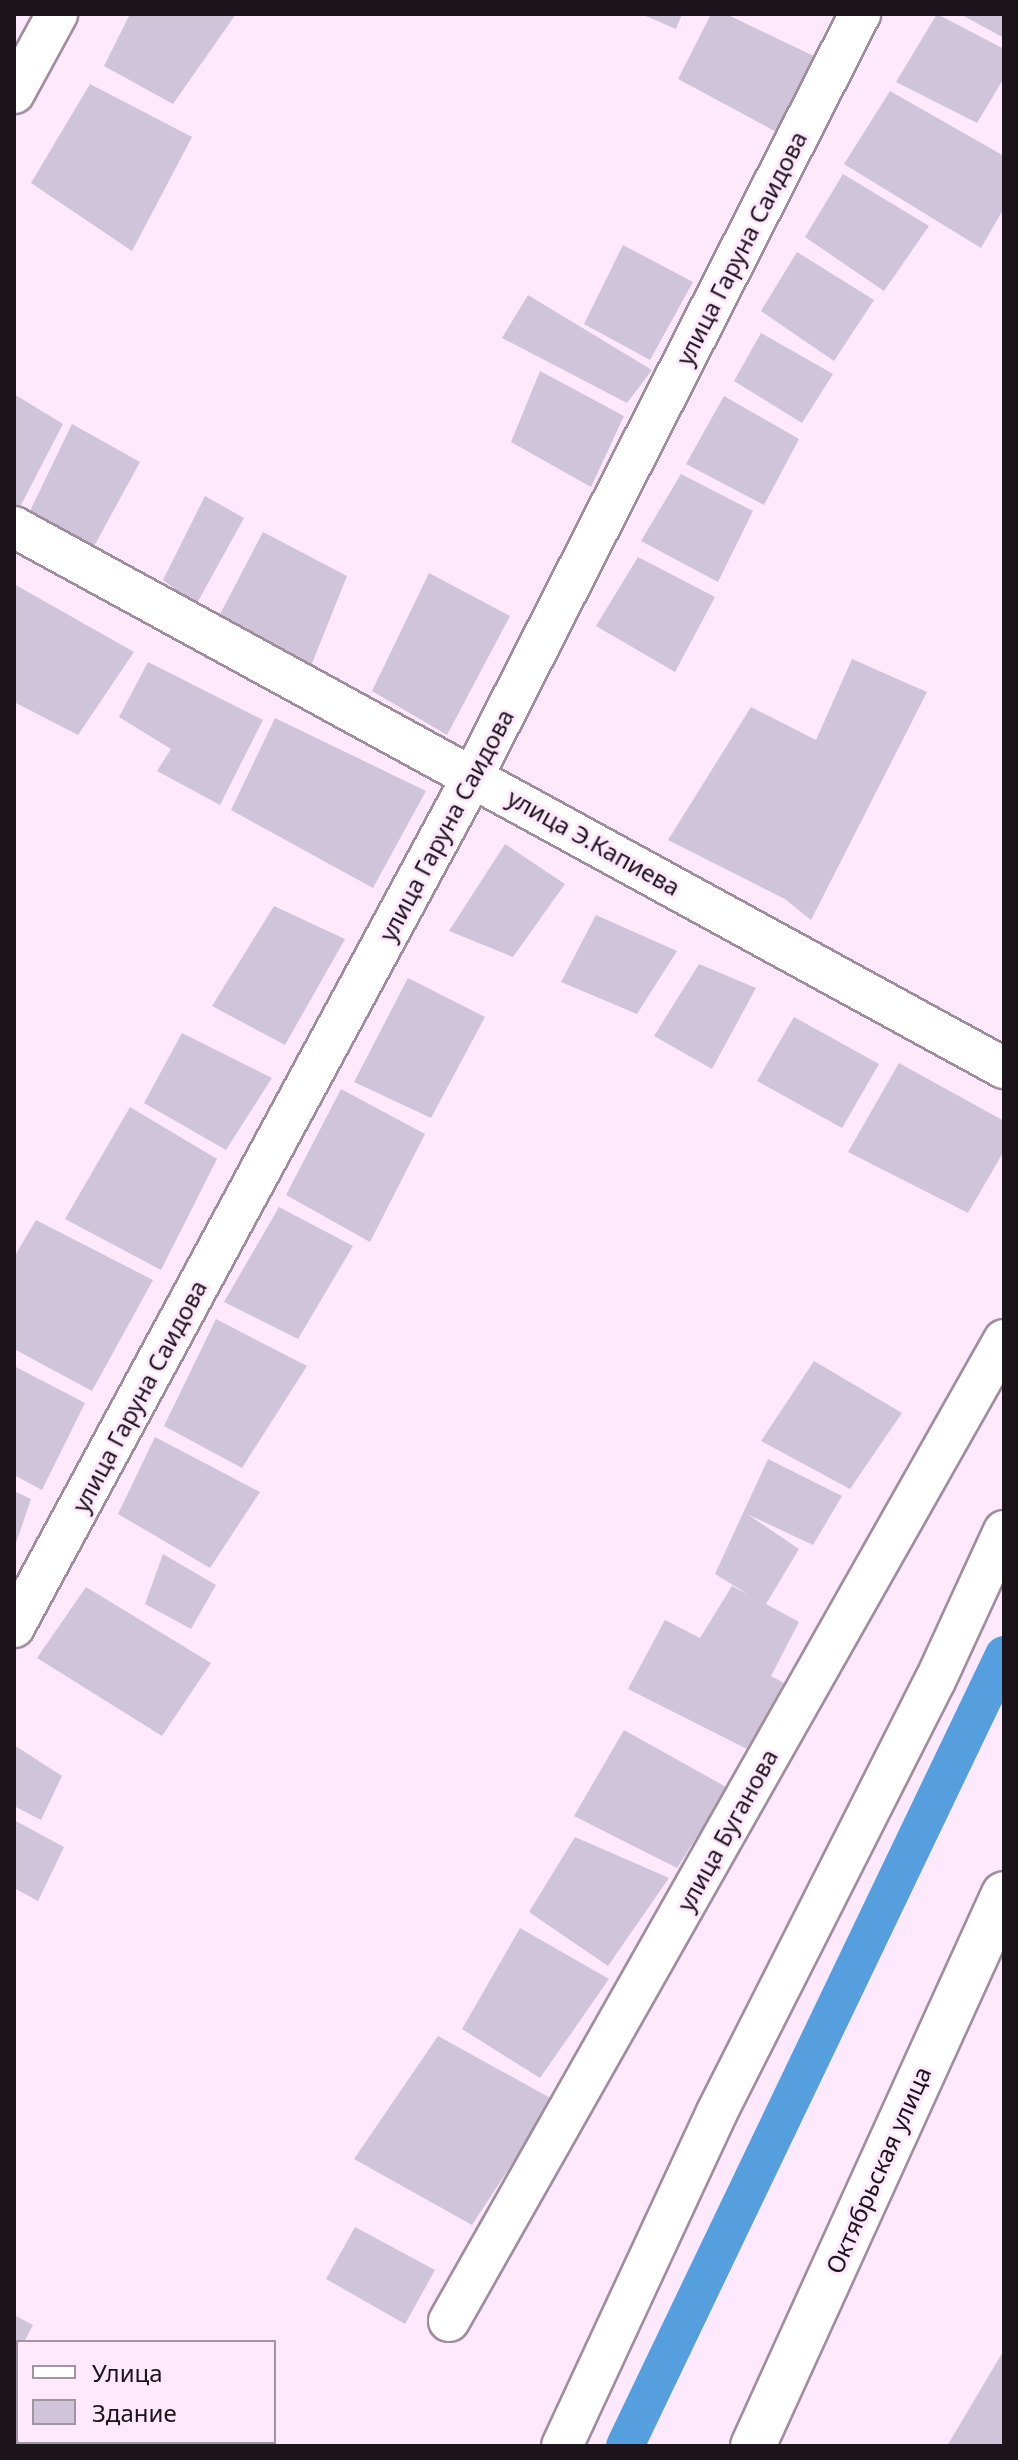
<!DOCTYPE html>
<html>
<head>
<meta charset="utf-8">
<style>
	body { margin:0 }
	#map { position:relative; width:1018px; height:2460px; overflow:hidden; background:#fee9fc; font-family:"Noto Sans",sans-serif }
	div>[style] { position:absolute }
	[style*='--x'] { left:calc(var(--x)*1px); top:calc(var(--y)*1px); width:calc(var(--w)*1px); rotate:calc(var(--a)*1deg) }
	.canal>* { height:38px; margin:-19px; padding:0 19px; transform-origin:19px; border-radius:19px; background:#559fde }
	.building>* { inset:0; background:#d0c4da }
	.roads { filter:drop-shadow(2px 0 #a08e9f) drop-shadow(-2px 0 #a08e9f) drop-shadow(0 2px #a08e9f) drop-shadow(0 -2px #a08e9f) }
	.street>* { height:40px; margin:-20px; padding:0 20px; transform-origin:20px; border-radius:20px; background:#fff }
	.secondary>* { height:44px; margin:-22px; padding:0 22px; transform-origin:22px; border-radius:22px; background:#fff }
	span { translate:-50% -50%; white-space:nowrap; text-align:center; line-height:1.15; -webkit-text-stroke:6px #fee9fc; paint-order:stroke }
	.street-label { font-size:24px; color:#1b141b }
	.frame { position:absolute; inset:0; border:16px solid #1b141b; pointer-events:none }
	.legend { position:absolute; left:16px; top:2340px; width:260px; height:104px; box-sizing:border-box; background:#fee9fc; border:2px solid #a394a2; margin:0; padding:10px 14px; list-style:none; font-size:24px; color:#1b141b }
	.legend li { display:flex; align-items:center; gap:16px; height:40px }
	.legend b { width:40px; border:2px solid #a394a2 }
</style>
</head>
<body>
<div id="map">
	<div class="canal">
		<i style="--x:625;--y:2446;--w:877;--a:-64.4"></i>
	</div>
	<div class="building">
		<i style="clip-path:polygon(130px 14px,236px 14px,173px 104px,104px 66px)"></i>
		<i style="clip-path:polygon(641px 14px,682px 14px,676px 29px)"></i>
		<i style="clip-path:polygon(711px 14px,726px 14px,822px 60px,780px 134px,678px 79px)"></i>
		<i style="clip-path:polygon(937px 14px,1004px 49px,1004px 78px,977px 123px,896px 82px)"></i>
		<i style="clip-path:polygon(960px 14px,1004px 14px,1004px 38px)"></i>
		<i style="clip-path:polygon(90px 84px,192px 137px,132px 251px,31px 183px)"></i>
		<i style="clip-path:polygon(890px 91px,1004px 156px,1004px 208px,981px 248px,844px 164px)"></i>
		<i style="clip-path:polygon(843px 174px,929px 226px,884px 291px,805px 237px)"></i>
		<i style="clip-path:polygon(623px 245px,693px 282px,650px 360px,584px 324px)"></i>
		<i style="clip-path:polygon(797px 252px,874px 300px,834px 361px,761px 311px)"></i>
		<i style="clip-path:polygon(528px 295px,652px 370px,627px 403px,502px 338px)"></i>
		<i style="clip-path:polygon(761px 333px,833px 374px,802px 423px,734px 381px)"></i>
		<i style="clip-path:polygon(540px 371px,624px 416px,591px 487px,511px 442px)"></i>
		<i style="clip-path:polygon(14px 394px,63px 424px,20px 507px,14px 504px)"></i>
		<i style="clip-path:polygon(724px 396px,799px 439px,764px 505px,686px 464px)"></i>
		<i style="clip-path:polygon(72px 424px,140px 462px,92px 550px,28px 515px)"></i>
		<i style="clip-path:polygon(681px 474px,753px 511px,718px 582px,641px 541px)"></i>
		<i style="clip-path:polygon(205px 496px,244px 518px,196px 605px,163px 580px)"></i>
		<i style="clip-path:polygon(263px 532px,347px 576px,311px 666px,218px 618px)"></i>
		<i style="clip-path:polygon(638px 557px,715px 597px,675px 672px,596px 626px)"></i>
		<i style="clip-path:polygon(429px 573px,510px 616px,447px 735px,372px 691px)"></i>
		<i style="clip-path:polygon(14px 584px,134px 652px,78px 735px,14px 702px)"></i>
		<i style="clip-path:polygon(852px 659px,927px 692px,811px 920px,785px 899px,668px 840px,751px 707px,816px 740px)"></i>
		<i style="clip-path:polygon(148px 662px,263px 720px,220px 805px,157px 771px,171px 749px,119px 717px)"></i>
		<i style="clip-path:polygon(275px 718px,426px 791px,373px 888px,231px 810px)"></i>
		<i style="clip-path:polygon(505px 844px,565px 884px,513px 957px,449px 931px)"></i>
		<i style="clip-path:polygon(274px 906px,345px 939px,285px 1045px,212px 1006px)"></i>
		<i style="clip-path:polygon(596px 915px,677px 951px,637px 1014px,561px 982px)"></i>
		<i style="clip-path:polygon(699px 964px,756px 988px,712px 1069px,654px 1036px)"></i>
		<i style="clip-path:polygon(408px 978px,485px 1017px,431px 1118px,354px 1082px)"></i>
		<i style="clip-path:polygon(794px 1017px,879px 1064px,842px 1128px,757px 1081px)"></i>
		<i style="clip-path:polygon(182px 1033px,272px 1078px,226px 1150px,144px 1103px)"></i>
		<i style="clip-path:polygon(899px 1063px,1004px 1121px,1004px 1151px,968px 1213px,848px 1152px)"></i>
		<i style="clip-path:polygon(341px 1089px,425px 1134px,370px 1242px,286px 1195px)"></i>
		<i style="clip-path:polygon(130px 1107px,217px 1159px,161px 1270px,65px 1219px)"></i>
		<i style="clip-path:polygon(279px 1207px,353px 1246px,298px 1339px,224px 1302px)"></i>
		<i style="clip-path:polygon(36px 1220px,153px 1280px,92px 1391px,14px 1349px,14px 1257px)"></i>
		<i style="clip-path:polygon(216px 1319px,307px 1366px,242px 1468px,164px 1426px)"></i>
		<i style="clip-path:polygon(814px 1361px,902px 1413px,850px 1489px,761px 1441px)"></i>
		<i style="clip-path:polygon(14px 1366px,85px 1403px,42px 1490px,14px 1475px)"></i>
		<i style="clip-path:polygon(155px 1437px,260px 1492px,210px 1568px,118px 1514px)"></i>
		<i style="clip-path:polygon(768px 1459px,842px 1496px,813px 1545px,747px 1514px,799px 1549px,766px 1604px,799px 1622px,771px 1676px,784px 1683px,747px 1749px,628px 1689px,665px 1620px,700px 1638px,732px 1586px,749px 1595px,715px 1574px)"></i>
		<i style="clip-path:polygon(14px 1491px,31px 1499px,14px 1549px)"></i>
		<i style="clip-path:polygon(163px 1554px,216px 1585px,191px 1629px,145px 1604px)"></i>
		<i style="clip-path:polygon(86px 1587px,211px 1663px,162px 1736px,37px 1658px)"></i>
		<i style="clip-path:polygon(624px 1730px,728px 1788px,677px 1868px,574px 1816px)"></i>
		<i style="clip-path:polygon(14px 1745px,62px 1776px,41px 1820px,14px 1806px)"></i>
		<i style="clip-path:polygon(14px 1820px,64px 1847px,38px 1901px,14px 1888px)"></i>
		<i style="clip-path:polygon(575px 1837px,669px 1878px,608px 1966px,529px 1912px)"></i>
		<i style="clip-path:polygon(520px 1928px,609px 1979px,540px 2078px,462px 2029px)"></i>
		<i style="clip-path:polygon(438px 2036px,554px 2100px,472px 2225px,354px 2159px)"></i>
		<i style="clip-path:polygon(355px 2227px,435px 2270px,405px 2324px,326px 2279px)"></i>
		<i style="clip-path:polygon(14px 2315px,33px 2325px,24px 2342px,18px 2342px,14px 2362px)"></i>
		<i style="clip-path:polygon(1004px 2350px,1004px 2446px,947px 2446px)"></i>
		<i style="clip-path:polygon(80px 2442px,161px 2442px,78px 2446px)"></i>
	</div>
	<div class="roads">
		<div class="street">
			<i style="--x:14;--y:93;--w:90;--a:-61.4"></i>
			<i style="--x:14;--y:527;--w:1128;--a:28.66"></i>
			<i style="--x:14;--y:1627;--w:967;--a:-61.66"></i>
			<i style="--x:473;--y:776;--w:855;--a:-63.08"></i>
			<i style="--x:449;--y:2321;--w:1127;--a:-60.5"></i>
			<i style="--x:562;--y:2446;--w:368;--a:-65.1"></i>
			<i style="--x:717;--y:2112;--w:483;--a:-63.2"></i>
			<i style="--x:935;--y:1681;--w:165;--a:-65.3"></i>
		</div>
		<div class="secondary">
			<i style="--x:753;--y:2446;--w:606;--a:-65.55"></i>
		</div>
	</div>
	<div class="street-label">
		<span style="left:741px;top:248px;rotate:-63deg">улица Гаруна Саидова</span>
		<span style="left:446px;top:825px;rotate:-62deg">улица Гаруна Саидова</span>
		<span style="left:594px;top:842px;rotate:29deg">улица Э.Капиева</span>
		<span style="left:139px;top:1396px;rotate:-62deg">улица Гаруна Саидова</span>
		<span style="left:727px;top:1830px;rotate:-61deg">улица Буганова</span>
		<span style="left:878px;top:2170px;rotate:-66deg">Октябрьская улица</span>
	</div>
	<div class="frame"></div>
	<ul class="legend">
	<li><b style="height:10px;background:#fff"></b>Улица</li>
	<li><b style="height:22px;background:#d0c4da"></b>Здание</li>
	</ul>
</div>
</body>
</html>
